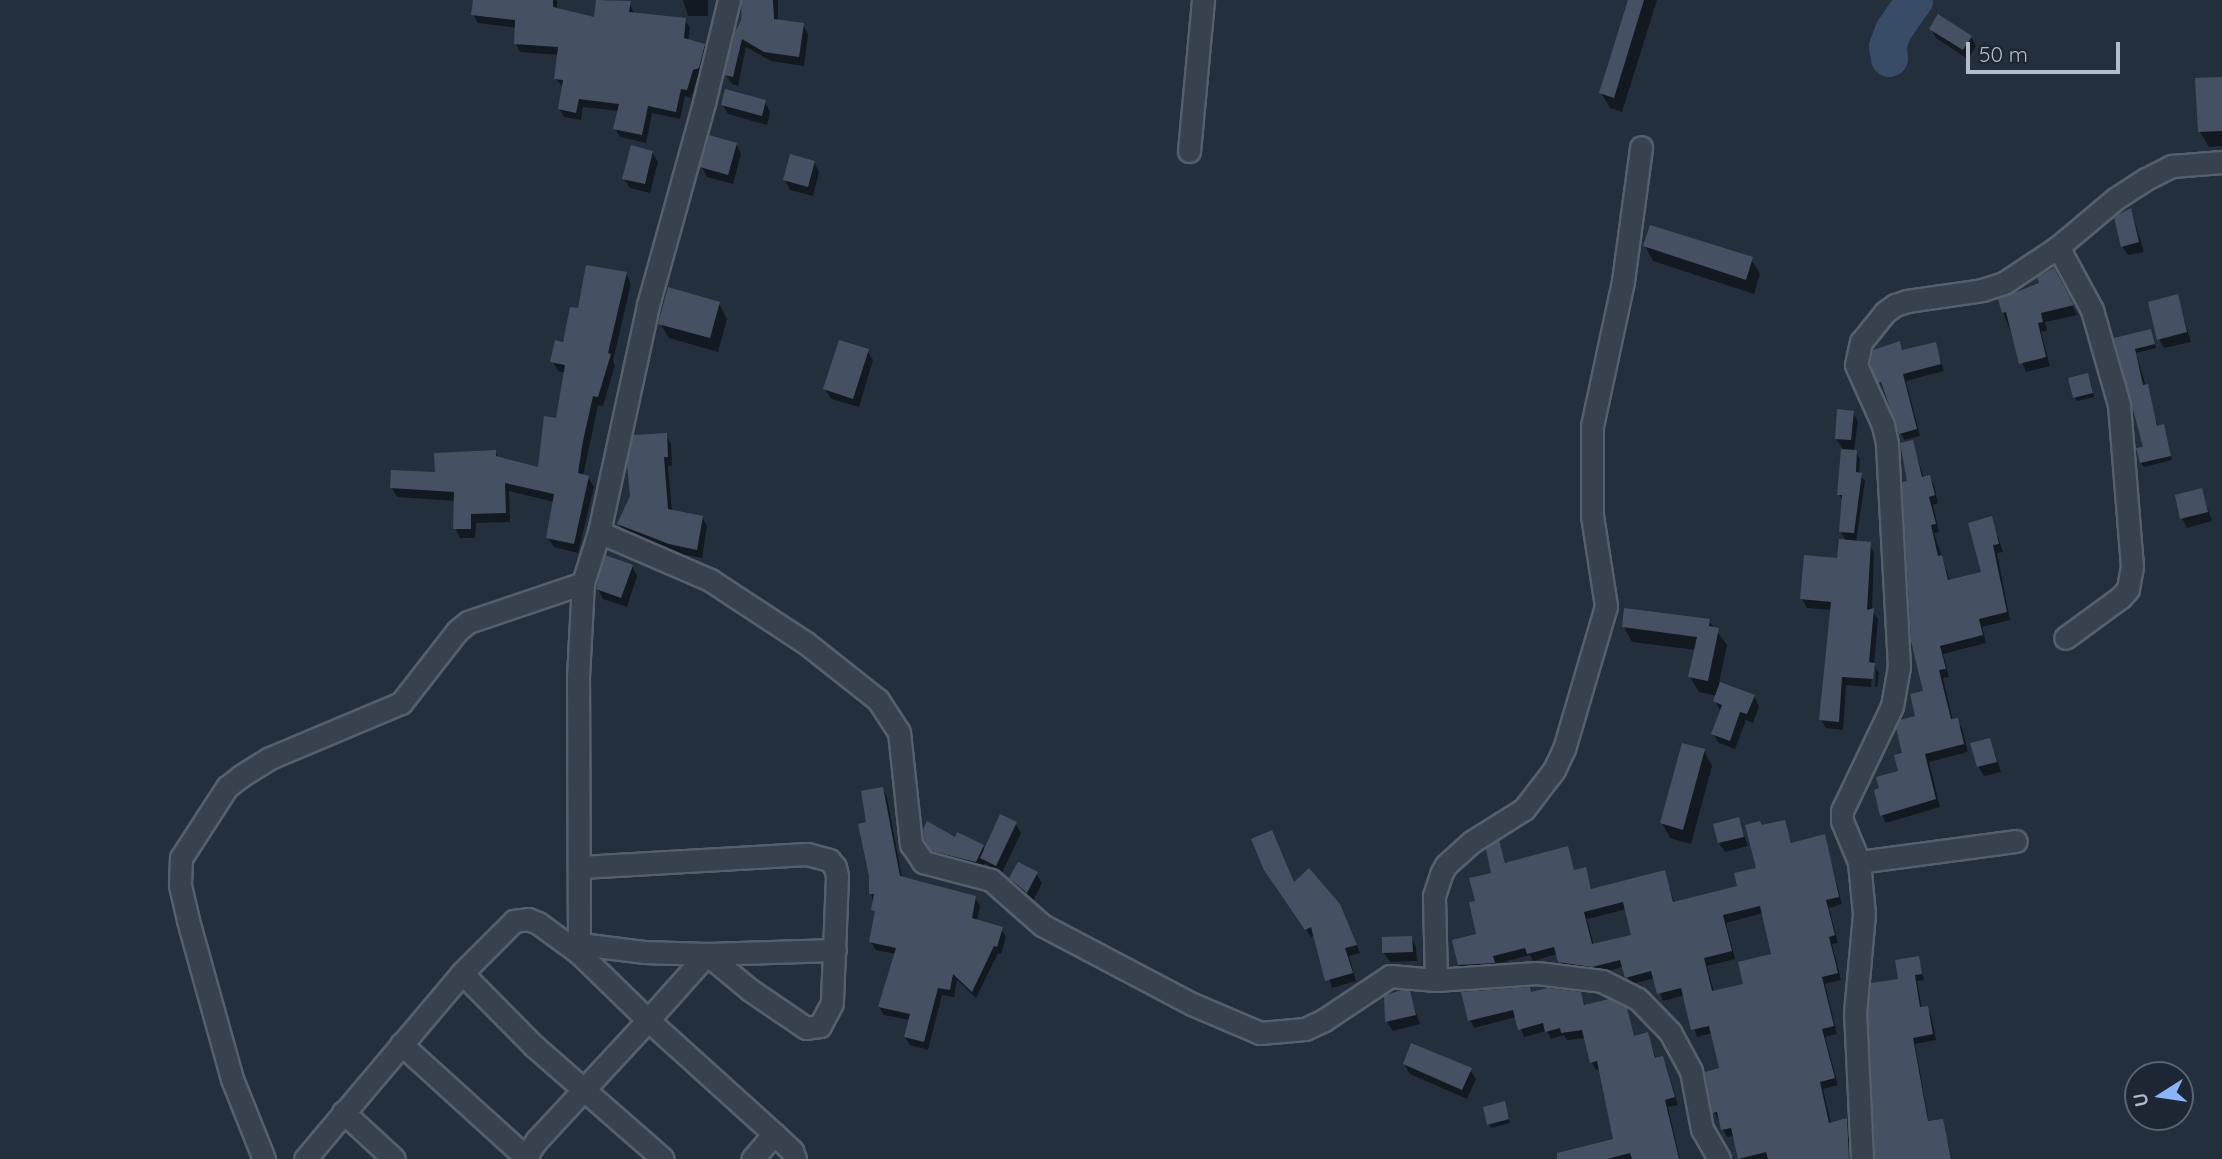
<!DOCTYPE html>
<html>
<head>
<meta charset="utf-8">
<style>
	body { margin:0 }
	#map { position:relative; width:2222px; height:1159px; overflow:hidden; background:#242f3e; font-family:Quicksand,sans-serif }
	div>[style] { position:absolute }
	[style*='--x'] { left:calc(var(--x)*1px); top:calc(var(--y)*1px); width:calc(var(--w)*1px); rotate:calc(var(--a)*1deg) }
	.shadow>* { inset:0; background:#0007 }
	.river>* { height:37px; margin:-18.5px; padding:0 18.5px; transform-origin:18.5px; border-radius:18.5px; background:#394c67 }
	.building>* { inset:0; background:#455162 }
	.roads { filter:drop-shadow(2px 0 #565f6c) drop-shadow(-2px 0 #565f6c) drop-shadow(0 2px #565f6c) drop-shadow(0 -2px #565f6c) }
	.minor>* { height:21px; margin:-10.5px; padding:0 10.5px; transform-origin:10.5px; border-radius:10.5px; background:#38414e }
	span { translate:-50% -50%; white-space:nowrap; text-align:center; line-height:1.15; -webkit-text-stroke:6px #1d2633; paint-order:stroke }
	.north { position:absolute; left:2124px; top:1061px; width:70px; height:70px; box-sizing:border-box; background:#1d2633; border:2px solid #59626f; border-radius:50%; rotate:258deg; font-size:19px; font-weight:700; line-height:28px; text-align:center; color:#b4bcc9 }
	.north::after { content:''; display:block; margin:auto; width:24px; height:32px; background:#8ab4f8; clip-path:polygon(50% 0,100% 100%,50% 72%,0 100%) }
	.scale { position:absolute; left:1966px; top:42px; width:154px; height:32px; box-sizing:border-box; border:4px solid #b4bcc9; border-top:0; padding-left:9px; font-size:21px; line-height:24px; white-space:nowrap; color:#b4bcc9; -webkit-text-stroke:5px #1d2633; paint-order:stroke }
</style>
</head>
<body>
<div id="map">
	<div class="shadow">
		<i style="clip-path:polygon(475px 0,557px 0,557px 10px,596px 19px,598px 0,608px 0,630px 3px,634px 14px,685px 20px,690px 28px,688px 41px,704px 45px,709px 54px,703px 77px,697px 78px,691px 98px,685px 96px,680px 119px,652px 113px,646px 143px,620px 137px,615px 129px,619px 111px,583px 107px,581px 120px,564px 117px,559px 108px,563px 87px,556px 79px,559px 55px,520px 52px,516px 44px,517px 28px,478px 23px,473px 14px)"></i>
		<i style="clip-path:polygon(683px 0,708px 0,708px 16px,688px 16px)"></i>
		<i style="clip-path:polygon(743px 0,778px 0,778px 21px,803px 25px,808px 34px,804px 66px,771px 61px,746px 47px,738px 86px,732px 84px,726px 75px,743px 21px)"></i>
		<i style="clip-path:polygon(1630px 0,1657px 0,1622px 112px,1610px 108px,1601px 93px)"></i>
		<i style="clip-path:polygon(1931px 29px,1971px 37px,1976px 46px,1968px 59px,1936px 38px)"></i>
		<i style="clip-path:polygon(2222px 79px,2222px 146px,2209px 147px,2200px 132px,2197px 80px)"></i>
		<i style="clip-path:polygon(765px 102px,770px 112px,767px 125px,728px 114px,723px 105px)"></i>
		<i style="clip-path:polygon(736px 144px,741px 154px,733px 184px,707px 177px,702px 167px)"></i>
		<i style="clip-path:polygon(652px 152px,658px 162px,650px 193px,630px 188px,624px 179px)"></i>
		<i style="clip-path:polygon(814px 162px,819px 172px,813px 196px,790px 190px,785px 180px)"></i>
		<i style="clip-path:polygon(2131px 210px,2144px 252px,2128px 255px,2122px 246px)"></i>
		<i style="clip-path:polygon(1645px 246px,1751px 259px,1760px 274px,1754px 294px,1653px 261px)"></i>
		<i style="clip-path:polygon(626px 274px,631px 284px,613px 361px,615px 365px,603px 406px,598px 405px,583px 476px,588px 477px,594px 487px,578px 553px,554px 547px,548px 538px,554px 502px,509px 491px,510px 522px,476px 523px,475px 538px,460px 538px,455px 528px,456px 501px,397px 497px,392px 488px,495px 452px,499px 459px,540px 469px,557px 421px,566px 373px,558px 371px,552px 361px,579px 310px)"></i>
		<i style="clip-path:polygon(2059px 279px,2077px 315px,2045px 322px,2047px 331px,2041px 332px,2050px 366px,2026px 372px,2003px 312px)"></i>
		<i style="clip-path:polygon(2177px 296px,2191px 342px,2164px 348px,2159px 339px)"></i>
		<i style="clip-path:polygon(719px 304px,727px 319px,718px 352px,669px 338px,660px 323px)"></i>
		<i style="clip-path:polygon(2153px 335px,2156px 348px,2136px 353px,2158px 427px,2165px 430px,2172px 460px,2144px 467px,2141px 463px,2145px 448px,2116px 339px)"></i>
		<i style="clip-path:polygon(1900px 343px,1903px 350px,1935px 344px,1944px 371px,1906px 381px,1920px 436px,1904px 440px,1880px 382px)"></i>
		<i style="clip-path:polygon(867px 351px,873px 360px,859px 407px,831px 399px,825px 389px)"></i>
		<i style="clip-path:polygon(2090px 379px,2094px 397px,2077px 401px,2074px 397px)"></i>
		<i style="clip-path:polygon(1853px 412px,1858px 422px,1854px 449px,1860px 459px,1859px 474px,1865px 481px,1856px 542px,1869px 543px,1874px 552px,1872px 611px,1878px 619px,1874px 665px,1879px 673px,1877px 687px,1875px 687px,1876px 670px,1873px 664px,1871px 687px,1846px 685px,1843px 730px,1826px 728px,1821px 720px,1832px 610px,1807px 608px,1802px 599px,1839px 559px,1846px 541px,1841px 532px,1843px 502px,1839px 494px,1843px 449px,1836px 439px)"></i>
		<i style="clip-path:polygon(666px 435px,671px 444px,672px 466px,668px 466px,672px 511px,702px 517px,707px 526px,702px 558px,675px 553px,625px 533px,619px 524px)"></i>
		<i style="clip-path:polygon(1912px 442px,1924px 478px,1929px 477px,1934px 485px,1938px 503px,1933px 505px,1939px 532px,1934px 533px,1950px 581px,1983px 573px,1991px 518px,2003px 552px,1997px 553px,2010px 620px,1982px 627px,1986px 643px,1943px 654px,1949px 677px,1943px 678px,1953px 721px,1957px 720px,1962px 728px,1968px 752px,1929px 762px,1940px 807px,1886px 823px,1882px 815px,1881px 790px,1900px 772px,1925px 692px,1909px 482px)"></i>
		<i style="clip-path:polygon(2201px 490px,2212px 521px,2187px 528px,2182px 518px)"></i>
		<i style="clip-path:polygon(632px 566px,637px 576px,627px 607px,603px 599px,598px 589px)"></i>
		<i style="clip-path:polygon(1709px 621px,1727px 645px,1719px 683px,1754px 696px,1759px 706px,1753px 723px,1746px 720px,1735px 749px,1719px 743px,1713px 734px,1720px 710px,1715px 701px,1717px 696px,1699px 692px,1690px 677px,1696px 650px,1632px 642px,1624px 627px)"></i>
		<i style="clip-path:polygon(1990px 740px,2001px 772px,1984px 776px,1978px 766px)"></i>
		<i style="clip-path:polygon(1704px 751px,1712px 766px,1691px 844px,1670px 838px,1662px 823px)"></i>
		<i style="clip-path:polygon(883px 789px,887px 797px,902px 878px,975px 898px,980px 906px,977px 921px,1001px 929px,1006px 937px,1001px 954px,998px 953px,976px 998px,957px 980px,954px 997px,942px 995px,928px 1050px,910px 1045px,905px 1037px,910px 1020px,884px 1015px,879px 1007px,896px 954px,876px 950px,871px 942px,876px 915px,871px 893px,868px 824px)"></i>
		<i style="clip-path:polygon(1738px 819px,1748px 846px,1725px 852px,1719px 843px)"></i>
		<i style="clip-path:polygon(evenodd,1784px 822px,1792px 844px,1824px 836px,1842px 904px,1829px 908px,1838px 943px,1832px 944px,1841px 980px,1825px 984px,1837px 1034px,1825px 1037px,1838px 1085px,1823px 1089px,1831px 1124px,1846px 1120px,1850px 1128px,1852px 1159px,1740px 1159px,1734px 1136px,1727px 1137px,1714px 1112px,1721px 1070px,1712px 1033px,1697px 1037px,1685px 995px,1663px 1001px,1655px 978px,1631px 984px,1623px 967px,1597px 974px,1564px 970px,1557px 954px,1533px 961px,1530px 955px,1496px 964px,1498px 970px,1464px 972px,1459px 965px,1478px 935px,1477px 902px,1493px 874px,1498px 843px,1506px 864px,1567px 848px,1575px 872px,1585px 870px,1592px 890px,1664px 872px,1675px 904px,1739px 887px,1758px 869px,1762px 827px,1784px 822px,1627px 909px,1634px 936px,1594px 946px,1587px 919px,1627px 909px,1784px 822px,1763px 913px,1773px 955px,1746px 985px,1714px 992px,1707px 966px,1735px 959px,1726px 923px,1763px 913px)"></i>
		<i style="clip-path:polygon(1015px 823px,1021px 833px,1001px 875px,985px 863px,981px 871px,939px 860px,931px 849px,956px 839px,983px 846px,985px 850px)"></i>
		<i style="clip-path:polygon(1036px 874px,1042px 883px,1033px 901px,1017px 888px,1011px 878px)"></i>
		<i style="clip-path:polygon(1271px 878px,1294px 884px,1344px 914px,1360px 953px,1349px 956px,1356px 981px,1332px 988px,1315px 935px,1311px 937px)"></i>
		<i style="clip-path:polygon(1411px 937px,1416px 947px,1417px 961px,1390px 962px,1384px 953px)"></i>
		<i style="clip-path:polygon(1918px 958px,1924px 980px,1917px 981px,1922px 1009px,1927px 1008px,1931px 1014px,1936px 1040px,1915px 1044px,1929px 1123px,1942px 1121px,1952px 1159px,1877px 1159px,1900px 980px)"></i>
		<i style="clip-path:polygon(1409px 993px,1420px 1024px,1393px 1031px,1387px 1022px,1386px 997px)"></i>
		<i style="clip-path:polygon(1532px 993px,1580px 993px,1586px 1007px,1625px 1009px,1635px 1038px,1648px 1034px,1656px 1059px,1662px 1058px,1666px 1065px,1678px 1105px,1668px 1107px,1680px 1159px,1579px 1159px,1615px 1140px,1600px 1069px,1596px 1070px,1592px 1062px,1585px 1038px,1567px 1040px,1564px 1035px,1551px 1039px,1547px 1031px,1524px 1037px,1516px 1017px,1474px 1028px,1470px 1020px)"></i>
		<i style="clip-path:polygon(1404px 1064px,1470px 1070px,1476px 1079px,1467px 1099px,1410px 1074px)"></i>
		<i style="clip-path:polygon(1506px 1108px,1510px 1123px,1491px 1128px,1489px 1124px)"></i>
	</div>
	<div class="river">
		<i style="--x:1889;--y:58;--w:12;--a:-99"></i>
		<i style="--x:1887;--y:46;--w:17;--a:-69"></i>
		<i style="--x:1893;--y:30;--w:37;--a:-55"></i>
	</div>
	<div class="building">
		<i style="clip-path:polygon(473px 0,553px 0,553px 7px,594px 17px,596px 0,631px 1px,629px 12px,686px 18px,684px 38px,705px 44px,699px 68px,693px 70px,687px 90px,681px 89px,676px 112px,648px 106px,642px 135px,613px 129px,619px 104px,579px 99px,576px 113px,558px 109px,563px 80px,554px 79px,558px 47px,514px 44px,515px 20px,471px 15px)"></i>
		<i style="clip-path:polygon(742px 0,773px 0,774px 19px,804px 23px,799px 57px,764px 52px,742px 39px,733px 77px,724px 75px,735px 32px,741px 20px)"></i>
		<i style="clip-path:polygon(1628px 0,1644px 0,1614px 98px,1599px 93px)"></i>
		<i style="clip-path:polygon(1938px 14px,1972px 36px,1963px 50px,1929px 29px)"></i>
		<i style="clip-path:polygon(2222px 77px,2222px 131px,2198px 132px,2195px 78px)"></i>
		<i style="clip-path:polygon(725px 89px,766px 100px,762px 116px,721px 105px)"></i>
		<i style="clip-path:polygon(709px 135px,737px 143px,728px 175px,700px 167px)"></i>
		<i style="clip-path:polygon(631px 145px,653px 151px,645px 184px,622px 179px)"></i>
		<i style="clip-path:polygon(790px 154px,815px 161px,808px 187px,783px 180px)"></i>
		<i style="clip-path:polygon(2131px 208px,2139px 242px,2121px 247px,2114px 217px)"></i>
		<i style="clip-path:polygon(1650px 225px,1753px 257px,1746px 280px,1643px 246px)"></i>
		<i style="clip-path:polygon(586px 265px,627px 272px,608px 353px,611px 354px,598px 397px,593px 396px,583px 441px,578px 473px,589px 476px,574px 544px,546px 538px,554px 494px,505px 483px,506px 513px,471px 514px,471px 529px,453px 529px,454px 492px,390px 488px,391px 470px,435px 472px,434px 453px,496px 450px,496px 456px,538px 467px,544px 416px,556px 418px,565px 365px,550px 362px,555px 340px,563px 342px,570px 307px,578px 308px)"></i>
		<i style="clip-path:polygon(2054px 268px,2074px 305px,2041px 313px,2043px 322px,2038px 323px,2046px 357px,2019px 364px,2006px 312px,2002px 313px,1998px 299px,2039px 283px,2037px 277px)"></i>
		<i style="clip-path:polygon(668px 287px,720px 302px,710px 338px,658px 324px)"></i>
		<i style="clip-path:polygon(2178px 294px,2187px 332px,2157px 340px,2148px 302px)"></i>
		<i style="clip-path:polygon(2151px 329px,2155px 344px,2135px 349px,2143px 385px,2148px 384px,2157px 426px,2164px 424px,2171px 456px,2140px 463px,2136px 448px,2143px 447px,2114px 338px)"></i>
		<i style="clip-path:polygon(839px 340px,869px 349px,853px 399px,823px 389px)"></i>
		<i style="clip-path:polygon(1900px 341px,1902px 350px,1936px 342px,1941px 364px,1903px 374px,1917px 429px,1899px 434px,1881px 382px,1878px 383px,1870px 364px,1873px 350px)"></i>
		<i style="clip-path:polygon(2088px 373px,2093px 393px,2073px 398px,2068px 378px)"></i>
		<i style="clip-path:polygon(1837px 409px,1854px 411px,1851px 440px,1835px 439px)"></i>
		<i style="clip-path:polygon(667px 433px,668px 457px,664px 457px,668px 509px,703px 516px,697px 550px,669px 544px,617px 524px,630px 496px,627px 463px,633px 435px)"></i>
		<i style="clip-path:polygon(1913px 440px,1922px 477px,1930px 475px,1935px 495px,1929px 497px,1936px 524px,1931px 525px,1938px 556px,1942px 555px,1948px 580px,1981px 572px,1968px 523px,1992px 516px,1999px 544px,1993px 545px,2007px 612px,1979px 619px,1983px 635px,1940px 646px,1946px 669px,1939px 670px,1951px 719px,1958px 718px,1964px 744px,1925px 754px,1936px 799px,1880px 816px,1874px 790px,1879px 788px,1876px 777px,1898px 771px,1894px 755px,1902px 753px,1896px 728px,1900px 720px,1915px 716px,1910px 694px,1923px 691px,1911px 641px,1902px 482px,1907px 481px,1900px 443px)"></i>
		<i style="clip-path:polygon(1841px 449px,1857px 450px,1856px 472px,1862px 473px,1854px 533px,1839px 532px,1842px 495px,1837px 495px)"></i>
		<i style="clip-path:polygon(2202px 488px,2208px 512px,2180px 519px,2175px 495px)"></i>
		<i style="clip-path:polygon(1839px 539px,1871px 542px,1867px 610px,1874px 608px,1869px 662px,1875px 663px,1873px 679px,1842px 677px,1839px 722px,1819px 720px,1831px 602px,1800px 599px,1804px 555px,1837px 558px)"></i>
		<i style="clip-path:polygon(605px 555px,633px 565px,621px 598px,596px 589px)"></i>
		<i style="clip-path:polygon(1624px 608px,1710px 619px,1709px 626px,1719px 628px,1708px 681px,1688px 677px,1697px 637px,1622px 627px)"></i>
		<i style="clip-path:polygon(1720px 682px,1755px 695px,1747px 714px,1740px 712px,1730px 741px,1711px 734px,1722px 705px,1713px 701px)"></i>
		<i style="clip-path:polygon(1990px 738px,1997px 762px,1977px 767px,1970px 743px)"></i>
		<i style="clip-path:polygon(1682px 743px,1705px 749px,1683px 830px,1660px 823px)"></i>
		<i style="clip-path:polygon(883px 787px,900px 876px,976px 896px,972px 918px,1003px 927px,997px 947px,994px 946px,972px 992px,953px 974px,950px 990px,938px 988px,924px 1042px,904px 1037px,910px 1014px,878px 1007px,896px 948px,869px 942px,875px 911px,871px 910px,874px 894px,869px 894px,869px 876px,858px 824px,866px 822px,861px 791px)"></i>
		<i style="clip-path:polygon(1000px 814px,1017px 822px,996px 866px,980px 858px)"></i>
		<i style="clip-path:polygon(1739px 817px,1744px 837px,1718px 843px,1713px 824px)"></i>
		<i style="clip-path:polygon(evenodd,1785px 820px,1791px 843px,1825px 834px,1839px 897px,1826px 900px,1835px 935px,1829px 937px,1838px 973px,1822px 977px,1834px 1026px,1822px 1029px,1835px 1078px,1820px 1082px,1829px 1123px,1847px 1118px,1849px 1159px,1768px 1159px,1766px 1152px,1738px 1159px,1731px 1128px,1721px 1130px,1717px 1112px,1712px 1113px,1705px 1072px,1719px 1068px,1709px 1026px,1691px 1030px,1681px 988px,1657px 994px,1651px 971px,1625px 978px,1620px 960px,1592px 967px,1558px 962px,1554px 947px,1527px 954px,1525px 948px,1493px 956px,1495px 963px,1458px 965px,1452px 940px,1476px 934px,1469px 902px,1475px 901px,1469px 878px,1491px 873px,1486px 849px,1499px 840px,1505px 863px,1568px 846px,1574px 870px,1586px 867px,1591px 889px,1665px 870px,1673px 902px,1737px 886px,1734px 873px,1756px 868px,1745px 825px,1760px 821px,1762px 825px,1785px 820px,1623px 902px,1631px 935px,1592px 944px,1584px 912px,1623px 902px,1785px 820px,1760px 906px,1771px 954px,1738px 962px,1743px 984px,1712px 991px,1704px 958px,1732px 951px,1723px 915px,1760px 906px)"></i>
		<i style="clip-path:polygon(927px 821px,955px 837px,957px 832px,984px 845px,976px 862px,931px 851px,924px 839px,923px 830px)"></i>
		<i style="clip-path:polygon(1272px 830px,1294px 882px,1309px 868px,1340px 904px,1357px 945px,1345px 948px,1353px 973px,1325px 981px,1311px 927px,1305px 930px,1264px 870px,1251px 839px)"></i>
		<i style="clip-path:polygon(1018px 862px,1038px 872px,1027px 893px,1009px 878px)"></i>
		<i style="clip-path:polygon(1412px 936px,1413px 952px,1382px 953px,1382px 937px)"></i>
		<i style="clip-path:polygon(1919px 956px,1922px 974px,1915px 975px,1920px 1007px,1928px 1006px,1933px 1034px,1913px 1038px,1928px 1121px,1943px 1119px,1951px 1159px,1875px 1159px,1868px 1013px,1871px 983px,1898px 979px,1895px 960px)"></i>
		<i style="clip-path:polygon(1530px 987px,1531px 992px,1548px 988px,1581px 992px,1584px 1005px,1609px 999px,1627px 1008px,1634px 1036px,1648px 1032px,1655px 1058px,1663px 1056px,1675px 1097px,1665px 1100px,1679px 1159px,1632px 1159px,1630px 1153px,1607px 1159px,1557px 1159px,1557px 1153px,1613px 1139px,1597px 1061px,1590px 1063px,1582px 1030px,1561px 1033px,1560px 1028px,1545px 1032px,1543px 1023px,1518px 1030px,1513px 1010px,1468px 1021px,1461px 992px)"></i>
		<i style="clip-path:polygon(1401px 990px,1410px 991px,1416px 1015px,1385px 1022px,1384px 996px)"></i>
		<i style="clip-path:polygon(1411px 1043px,1472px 1068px,1462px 1090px,1403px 1064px)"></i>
		<i style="clip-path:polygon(1505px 1101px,1509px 1119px,1487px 1125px,1483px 1107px)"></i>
	</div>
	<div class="roads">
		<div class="minor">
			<i style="--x:1189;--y:151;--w:152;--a:-84.7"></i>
			<i style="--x:2058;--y:247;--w:72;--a:61.6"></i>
			<i style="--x:2092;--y:310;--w:99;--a:74.1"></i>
			<i style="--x:2119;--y:405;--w:162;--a:85.4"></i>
			<i style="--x:2132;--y:566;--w:23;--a:100"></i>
			<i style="--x:2128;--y:589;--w:11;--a:131"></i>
			<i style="--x:2121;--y:597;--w:69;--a:143.8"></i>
			<i style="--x:599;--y:532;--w:121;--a:23.4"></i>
			<i style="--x:710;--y:580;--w:115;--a:33.3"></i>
			<i style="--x:806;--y:643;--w:92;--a:38.4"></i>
			<i style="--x:878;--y:700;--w:38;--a:57"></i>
			<i style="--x:899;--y:732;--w:113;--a:83.9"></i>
			<i style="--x:911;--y:844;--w:22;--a:56"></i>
			<i style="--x:923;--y:862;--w:70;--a:14.8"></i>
			<i style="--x:991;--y:880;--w:68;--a:41.4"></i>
			<i style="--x:1042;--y:925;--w:170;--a:27.8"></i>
			<i style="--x:1192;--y:1004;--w:74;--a:23.1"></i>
			<i style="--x:1260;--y:1033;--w:45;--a:-5.1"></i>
			<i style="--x:1305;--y:1029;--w:21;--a:-25"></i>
			<i style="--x:1324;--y:1020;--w:79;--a:-33.7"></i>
			<i style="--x:1390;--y:976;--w:46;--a:5"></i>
			<i style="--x:1436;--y:980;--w:101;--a:-4"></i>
			<i style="--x:1537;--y:973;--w:65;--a:7"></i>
			<i style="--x:1602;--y:981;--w:40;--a:26.6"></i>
			<i style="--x:1638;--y:999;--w:46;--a:45.9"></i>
			<i style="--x:1670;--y:1032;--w:44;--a:61.7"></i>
			<i style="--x:1691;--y:1071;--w:59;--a:79.3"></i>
			<i style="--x:1702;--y:1129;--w:34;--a:60"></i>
			<i style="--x:1859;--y:862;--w:158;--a:-7.6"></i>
			<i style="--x:581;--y:867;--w:226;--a:-3.3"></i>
			<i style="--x:807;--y:854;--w:23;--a:15"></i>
			<i style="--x:829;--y:860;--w:9;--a:49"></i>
			<i style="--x:835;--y:867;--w:9;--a:77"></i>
			<i style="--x:837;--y:876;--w:127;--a:92.3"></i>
			<i style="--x:832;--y:1003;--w:26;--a:118"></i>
			<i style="--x:820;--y:1026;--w:14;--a:172"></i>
			<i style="--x:806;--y:1028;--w:68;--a:-145.8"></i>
			<i style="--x:750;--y:990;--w:56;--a:-140.1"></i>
			<i style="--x:580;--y:944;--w:64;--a:7.1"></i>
			<i style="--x:644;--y:952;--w:63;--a:1.8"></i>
			<i style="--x:707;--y:954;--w:128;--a:-1.8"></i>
			<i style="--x:579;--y:953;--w:276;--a:-90.2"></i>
			<i style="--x:578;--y:677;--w:94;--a:-87"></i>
			<i style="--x:462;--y:973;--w:103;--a:45.4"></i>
			<i style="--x:534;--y:1046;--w:171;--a:41.2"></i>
			<i style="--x:1436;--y:980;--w:84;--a:-91.4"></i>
			<i style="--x:1434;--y:896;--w:23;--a:-72"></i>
			<i style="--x:1441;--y:874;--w:10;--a:-61"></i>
			<i style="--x:1446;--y:865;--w:36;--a:-42"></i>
			<i style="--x:1473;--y:841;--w:60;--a:-32.1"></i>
			<i style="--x:1524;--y:809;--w:49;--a:-52.4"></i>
			<i style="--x:1554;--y:770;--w:23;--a:-65"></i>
			<i style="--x:1564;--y:749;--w:149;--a:-73.6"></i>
			<i style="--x:1606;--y:606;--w:91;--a:-98.8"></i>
			<i style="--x:1592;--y:516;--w:90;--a:-90"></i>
			<i style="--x:1592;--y:426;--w:148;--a:-77.9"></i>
			<i style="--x:1623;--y:281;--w:135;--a:-82.3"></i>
			<i style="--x:401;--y:1044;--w:171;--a:42.2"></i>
			<i style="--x:343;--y:1112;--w:69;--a:42.7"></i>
			<i style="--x:774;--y:1134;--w:25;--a:43"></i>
			<i style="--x:792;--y:1151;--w:9;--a:69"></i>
			<i style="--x:264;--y:1159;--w:86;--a:-111.8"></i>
			<i style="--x:232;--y:1079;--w:165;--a:-105.5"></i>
			<i style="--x:188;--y:920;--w:36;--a:-103"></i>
			<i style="--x:180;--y:885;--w:27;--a:-88"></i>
			<i style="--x:181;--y:858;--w:85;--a:-57.1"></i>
			<i style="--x:227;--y:787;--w:18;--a:-38"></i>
			<i style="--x:241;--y:776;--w:34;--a:-32"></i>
			<i style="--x:270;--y:758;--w:142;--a:-22.8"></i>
			<i style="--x:401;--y:703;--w:91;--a:-52.1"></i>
			<i style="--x:457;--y:631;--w:14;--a:-39"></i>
			<i style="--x:468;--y:622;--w:121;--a:-18.7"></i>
			<i style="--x:583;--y:583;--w:53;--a:-72.6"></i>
			<i style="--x:599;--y:532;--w:232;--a:-77.8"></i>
			<i style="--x:648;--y:305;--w:210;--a:-74.5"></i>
			<i style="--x:704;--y:103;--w:106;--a:-76.4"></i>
			<i style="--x:305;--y:1159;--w:243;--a:-49.8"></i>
			<i style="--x:462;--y:973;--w:74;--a:-45"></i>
			<i style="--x:514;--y:921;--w:14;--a:-8"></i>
			<i style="--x:528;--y:919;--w:11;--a:22"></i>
			<i style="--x:538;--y:923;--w:51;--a:36.2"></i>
			<i style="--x:579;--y:953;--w:96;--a:44.2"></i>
			<i style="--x:648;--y:1020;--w:89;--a:-48.2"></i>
			<i style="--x:524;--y:1159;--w:23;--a:-56"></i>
			<i style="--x:537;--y:1140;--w:163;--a:-47.2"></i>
			<i style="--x:648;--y:1020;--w:170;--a:42.1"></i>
			<i style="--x:774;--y:1134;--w:33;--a:131"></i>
			<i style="--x:1862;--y:1159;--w:146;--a:-92.7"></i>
			<i style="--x:1855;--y:1013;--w:99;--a:-84.8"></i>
			<i style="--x:1864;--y:914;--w:52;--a:-95.5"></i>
			<i style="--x:1859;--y:862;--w:44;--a:-112.5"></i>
			<i style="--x:1842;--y:821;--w:10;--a:-90"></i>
			<i style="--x:1842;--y:811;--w:116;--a:-64.5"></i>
			<i style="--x:1892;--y:706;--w:40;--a:-80"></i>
			<i style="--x:1899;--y:667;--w:224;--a:-93.1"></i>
			<i style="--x:1887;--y:443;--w:18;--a:-103"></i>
			<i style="--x:1883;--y:425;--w:66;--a:-114.2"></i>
			<i style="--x:1856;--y:365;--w:24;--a:-78"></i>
			<i style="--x:1861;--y:342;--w:38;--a:-51"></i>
			<i style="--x:1885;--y:312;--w:12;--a:-35"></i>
			<i style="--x:1895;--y:305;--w:13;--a:-18"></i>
			<i style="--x:1907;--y:301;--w:76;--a:-8.3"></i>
			<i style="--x:1982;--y:290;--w:23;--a:-18"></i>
			<i style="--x:2004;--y:283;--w:65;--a:-33.7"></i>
			<i style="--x:2058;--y:247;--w:75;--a:-40.1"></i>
			<i style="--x:2115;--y:199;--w:37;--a:-33"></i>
			<i style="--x:2146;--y:179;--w:29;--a:-27"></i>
			<i style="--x:2172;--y:166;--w:50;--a:-4.6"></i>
		</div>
	</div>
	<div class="north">U</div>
	<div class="scale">50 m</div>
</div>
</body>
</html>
